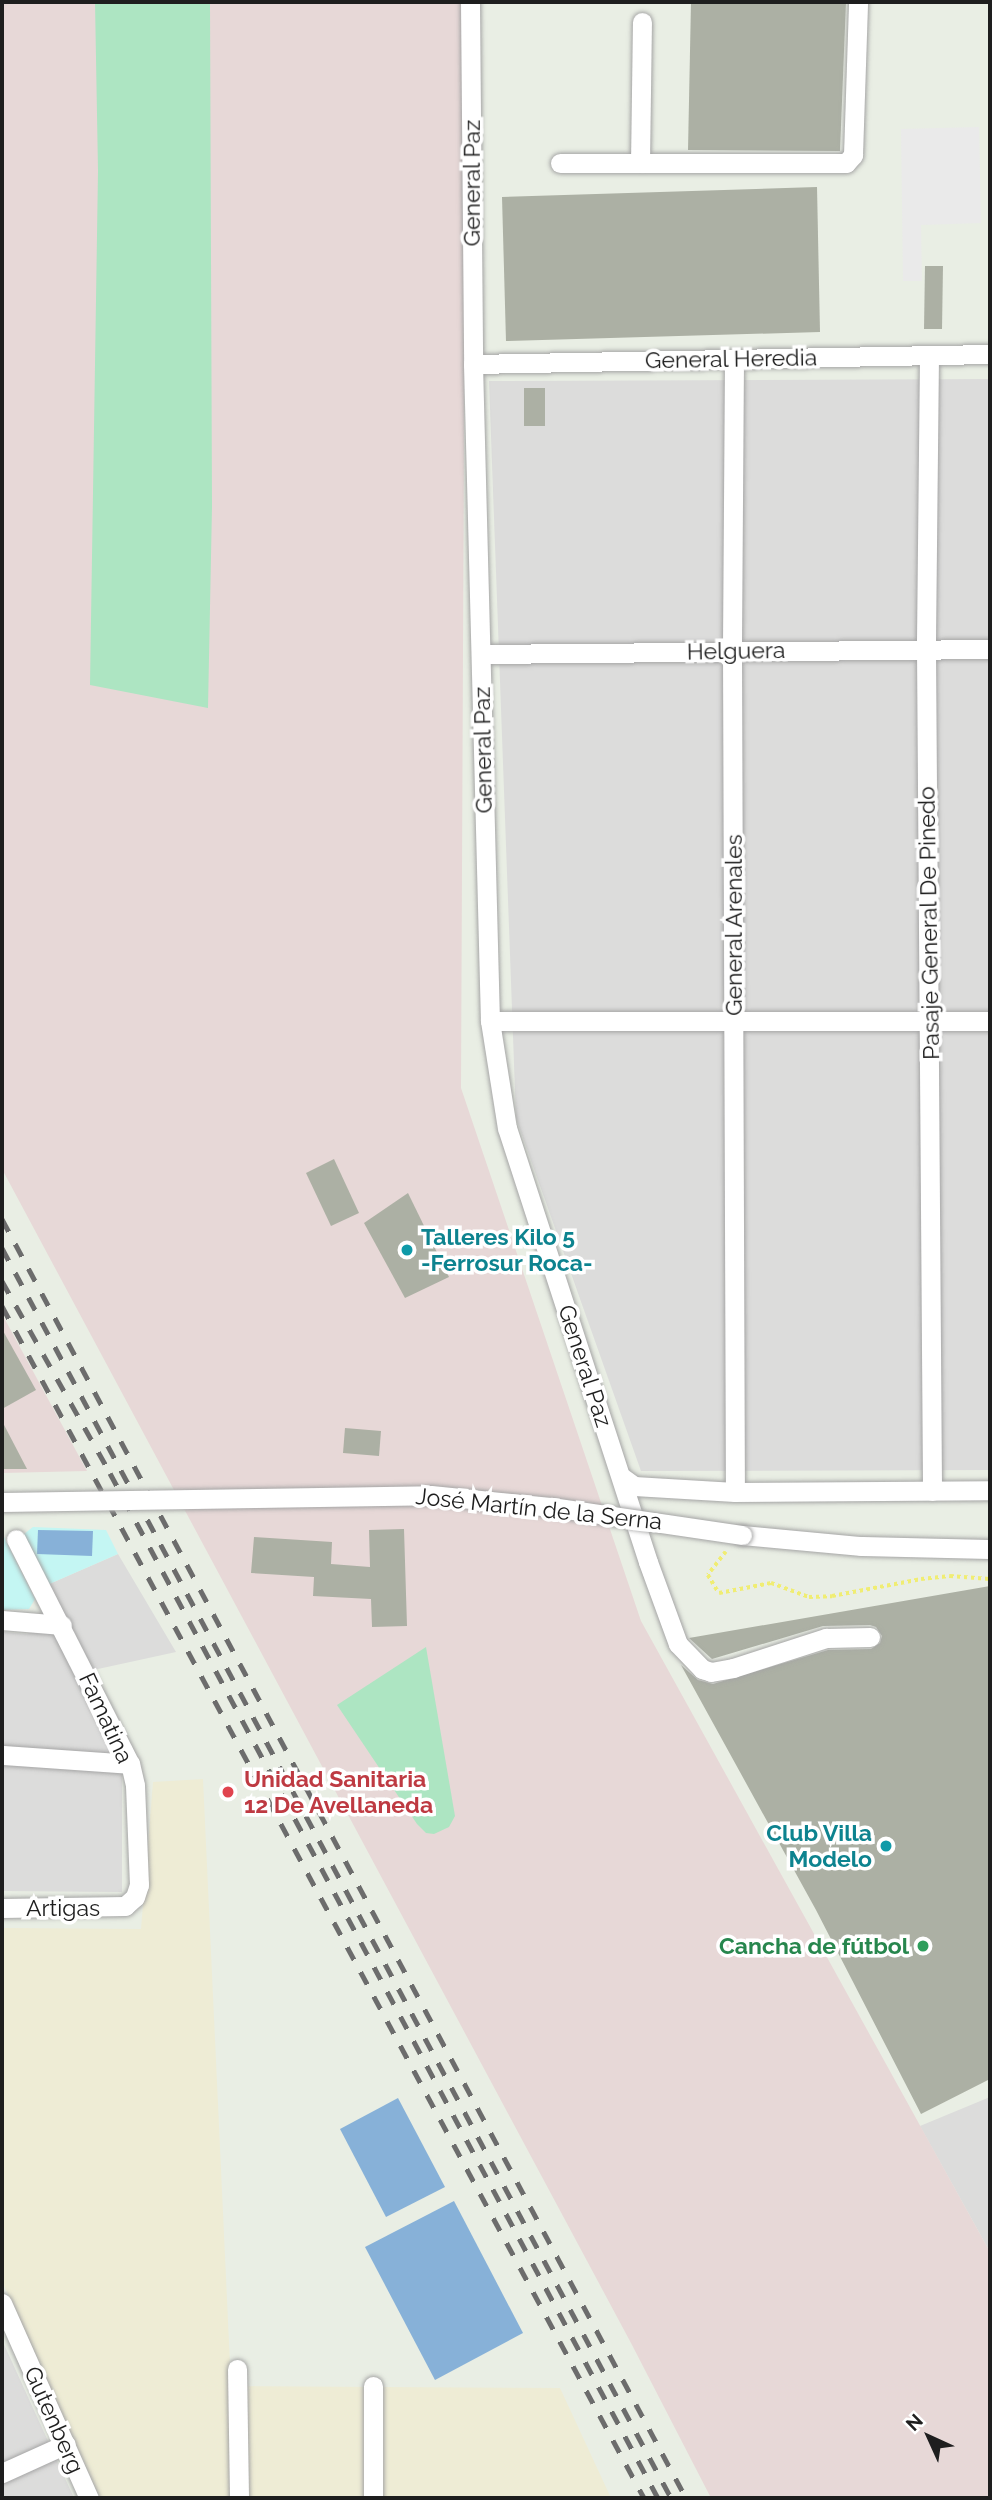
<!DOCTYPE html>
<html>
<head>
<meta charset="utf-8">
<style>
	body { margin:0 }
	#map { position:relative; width:992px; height:2500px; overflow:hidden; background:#e9eee4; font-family:Raleway,sans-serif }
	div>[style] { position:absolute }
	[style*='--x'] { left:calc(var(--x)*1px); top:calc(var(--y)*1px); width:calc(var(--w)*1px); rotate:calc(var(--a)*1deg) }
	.residential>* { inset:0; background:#dcdcdb }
	.commercial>* { inset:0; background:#eeecd5 }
	.industrial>* { inset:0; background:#e7d8d7 }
	.grass>* { inset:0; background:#ade5c2 }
	.park>* { inset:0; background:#c4f6f3 }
	.pitch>* { inset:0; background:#87b1d8 }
	.parking>* { inset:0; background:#eaeaea }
	.building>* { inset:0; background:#acb0a4 }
	.path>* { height:3.5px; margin-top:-1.75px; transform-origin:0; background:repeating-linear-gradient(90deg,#f0ed73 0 3.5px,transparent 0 7px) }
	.roads { filter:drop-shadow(0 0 2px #a5a5a5) drop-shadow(0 0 2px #a5a5a5) }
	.minor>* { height:19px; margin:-9.5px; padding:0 9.5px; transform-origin:9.5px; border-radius:9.5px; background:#fff }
	.rail>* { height:5px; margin-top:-2.5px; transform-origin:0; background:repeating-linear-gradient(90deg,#6c6c6c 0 14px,transparent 0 28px) }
	.bridges { filter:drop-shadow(0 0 2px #a5a5a5) drop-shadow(0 0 2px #a5a5a5) }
	.minor-bridge>* { height:19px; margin:-9.5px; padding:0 9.5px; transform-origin:9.5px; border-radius:9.5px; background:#fff }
	.dots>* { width:19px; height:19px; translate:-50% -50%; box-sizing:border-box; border:4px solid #fff; border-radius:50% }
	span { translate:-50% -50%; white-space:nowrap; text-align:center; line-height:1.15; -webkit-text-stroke:7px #fff; paint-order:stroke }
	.street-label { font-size:23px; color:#1e1e1e }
	.culture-label { font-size:23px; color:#0d838f; font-weight:700 }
	.left { translate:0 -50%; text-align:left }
	.right { translate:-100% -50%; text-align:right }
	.health-label { font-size:23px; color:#be3a42; font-weight:700 }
	.leisure-label { font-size:23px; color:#27864d; font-weight:700 }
	.frame { position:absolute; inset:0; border:4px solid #1e1e1e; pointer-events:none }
	.north { position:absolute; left:894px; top:2402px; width:70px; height:70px; -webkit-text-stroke:5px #fff; paint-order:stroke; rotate:315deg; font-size:19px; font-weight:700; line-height:28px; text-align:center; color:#1e1e1e }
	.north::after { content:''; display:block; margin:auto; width:24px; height:32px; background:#1e1e1e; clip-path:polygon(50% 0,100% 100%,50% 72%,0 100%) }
</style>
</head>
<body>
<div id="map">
	<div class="residential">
		<div style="clip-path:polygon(990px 379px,990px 1470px,641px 1471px,516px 1118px,489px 381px)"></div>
		<div style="clip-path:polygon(118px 1554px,176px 1652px,75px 1674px,122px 1771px,122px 1892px,2px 1891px,2px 1632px,27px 1634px,62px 1617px,47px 1585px)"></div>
		<div style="clip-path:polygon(990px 2097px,990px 2252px,920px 2126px)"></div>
		<div style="clip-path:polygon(2px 2340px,74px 2498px,2px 2498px)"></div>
	</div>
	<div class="commercial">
		<div style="clip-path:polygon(203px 1779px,231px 2386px,560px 2388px,611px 2498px,100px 2498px,2px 2281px,2px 1928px,141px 1929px,153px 1782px)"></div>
	</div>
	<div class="industrial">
		<div style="clip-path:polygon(2px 2px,466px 2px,461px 1088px,641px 1621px,990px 2252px,990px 2498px,711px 2498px,631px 2343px,2px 1169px)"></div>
		<div style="clip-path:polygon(2px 1314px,87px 1471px,2px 1473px)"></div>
	</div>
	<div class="grass">
		<div style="clip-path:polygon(95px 2px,210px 2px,212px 507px,208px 708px,90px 685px,98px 171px)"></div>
		<div style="clip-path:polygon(426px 1647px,455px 1816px,449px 1827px,434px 1834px,426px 1833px,417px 1824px,337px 1705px)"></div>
	</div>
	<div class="park">
		<div style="clip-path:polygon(33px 1527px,106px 1530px,118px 1554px,47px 1585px,24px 1534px)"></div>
		<div style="clip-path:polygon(2px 1533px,35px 1599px,29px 1609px,2px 1610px)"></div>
	</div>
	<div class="pitch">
		<div style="clip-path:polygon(38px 1530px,93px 1531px,92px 1556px,37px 1554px)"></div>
		<div style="clip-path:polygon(398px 2098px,445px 2187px,386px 2217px,340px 2129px)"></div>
		<div style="clip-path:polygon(454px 2201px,523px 2333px,435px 2380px,365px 2247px)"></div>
	</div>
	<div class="parking">
		<div style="clip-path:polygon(979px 127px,981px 223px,921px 225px,922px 281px,903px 281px,901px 129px)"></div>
	</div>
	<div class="building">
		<div style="clip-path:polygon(691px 2px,846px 2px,840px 151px,688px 150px)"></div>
		<div style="clip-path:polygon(817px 187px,820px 332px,506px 341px,502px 197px)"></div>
		<div style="clip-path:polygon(925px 266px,943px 266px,942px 329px,924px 329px)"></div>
		<div style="clip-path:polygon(524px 388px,545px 388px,545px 426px,524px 426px)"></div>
		<div style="clip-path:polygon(334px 1159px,359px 1213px,331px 1226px,306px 1173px)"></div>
		<div style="clip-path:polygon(408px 1193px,449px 1277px,405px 1298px,364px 1223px)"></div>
		<div style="clip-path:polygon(2px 1329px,36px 1390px,2px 1409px)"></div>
		<div style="clip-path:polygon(2px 1421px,27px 1469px,2px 1469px)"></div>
		<div style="clip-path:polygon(345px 1428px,381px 1431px,379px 1456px,343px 1453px)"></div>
		<div style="clip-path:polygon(404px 1529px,407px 1626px,372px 1627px,371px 1599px,313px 1596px,314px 1577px,251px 1573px,254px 1537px,332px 1542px,331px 1564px,370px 1567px,369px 1530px)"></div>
		<div style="clip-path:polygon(990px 1586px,990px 2079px,921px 2114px,816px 1910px,681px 1665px,698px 1680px,713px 1684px,828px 1650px,871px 1649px,880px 1643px,882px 1636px,876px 1627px,870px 1625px,823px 1626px,712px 1659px,689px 1638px)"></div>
	</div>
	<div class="path">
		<div style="--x:726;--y:1552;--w:29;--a:128"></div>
		<div style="--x:708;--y:1575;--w:21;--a:59"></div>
		<div style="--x:719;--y:1593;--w:53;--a:-10.9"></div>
		<div style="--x:771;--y:1583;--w:40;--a:20.2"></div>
		<div style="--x:809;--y:1597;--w:23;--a:-2"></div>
		<div style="--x:832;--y:1596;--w:91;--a:-10.8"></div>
		<div style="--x:921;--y:1579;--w:29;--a:-6"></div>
		<div style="--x:950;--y:1576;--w:40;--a:4.3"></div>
	</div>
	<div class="roads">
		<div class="minor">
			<div style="--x:470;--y:2;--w:362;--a:89.5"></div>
			<div style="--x:473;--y:364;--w:657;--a:88.52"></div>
			<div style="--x:490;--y:1021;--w:108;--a:81"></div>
			<div style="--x:507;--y:1128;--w:456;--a:72"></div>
			<div style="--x:648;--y:1562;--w:87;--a:69.9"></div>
			<div style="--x:678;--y:1644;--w:35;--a:46"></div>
			<div style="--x:702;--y:1669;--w:9;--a:18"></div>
			<div style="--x:711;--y:1672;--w:22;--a:-10"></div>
			<div style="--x:733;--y:1668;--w:98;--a:-17.9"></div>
			<div style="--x:826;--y:1638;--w:44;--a:-1.3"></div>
			<div style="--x:560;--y:163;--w:286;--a:0"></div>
			<div style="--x:846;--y:163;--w:11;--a:-49"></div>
			<div style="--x:853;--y:155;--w:153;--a:-88.1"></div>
			<div style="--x:640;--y:163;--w:141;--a:-89.2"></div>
			<div style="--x:929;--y:355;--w:294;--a:90.6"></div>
			<div style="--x:926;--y:649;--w:842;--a:89.59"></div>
			<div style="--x:734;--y:359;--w:292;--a:90.4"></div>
			<div style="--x:732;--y:651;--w:841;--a:89.8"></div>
			<div style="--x:473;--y:364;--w:517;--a:-1.11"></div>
			<div style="--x:481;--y:654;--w:509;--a:-0.56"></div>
			<div style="--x:490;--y:1021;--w:500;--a:0"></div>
			<div style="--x:623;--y:1478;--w:14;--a:36"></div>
			<div style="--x:634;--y:1486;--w:101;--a:3.4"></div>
			<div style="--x:735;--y:1492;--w:255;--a:-0.4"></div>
			<div style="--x:742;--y:1535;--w:120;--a:5.3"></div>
			<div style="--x:861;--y:1546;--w:129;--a:1.3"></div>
			<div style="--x:2;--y:1620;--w:60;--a:4.8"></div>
			<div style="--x:2;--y:1755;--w:128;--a:4"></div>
			<div style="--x:2;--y:1908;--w:123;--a:-0.9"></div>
			<div style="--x:125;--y:1906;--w:13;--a:-42"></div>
			<div style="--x:135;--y:1897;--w:13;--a:-72"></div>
			<div style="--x:139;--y:1885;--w:100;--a:-92.3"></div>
			<div style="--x:135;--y:1785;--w:22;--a:-103"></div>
			<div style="--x:130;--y:1764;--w:252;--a:-116.9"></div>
			<div style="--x:2;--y:2303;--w:214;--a:66"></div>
			<div style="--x:237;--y:2369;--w:129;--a:89.1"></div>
			<div style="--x:2;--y:2473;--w:70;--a:-24.4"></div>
			<div style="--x:373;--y:2498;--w:112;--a:-90"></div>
		</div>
	</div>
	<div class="rail">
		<div style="--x:2;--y:1219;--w:1450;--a:61.86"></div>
		<div style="--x:2;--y:1248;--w:1418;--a:61.84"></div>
		<div style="--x:2;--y:1281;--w:220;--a:60.6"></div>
		<div style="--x:110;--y:1473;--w:1162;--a:61.87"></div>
		<div style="--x:2;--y:1306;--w:1354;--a:61.69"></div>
	</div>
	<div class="bridges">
		<div class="minor-bridge">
			<div style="--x:2;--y:1502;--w:429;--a:-0.9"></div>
			<div style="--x:431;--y:1495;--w:122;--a:5.7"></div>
			<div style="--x:552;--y:1507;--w:192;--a:8.4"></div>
		</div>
	</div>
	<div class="dots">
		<div style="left:407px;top:1250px;background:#0f9aa8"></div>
		<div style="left:228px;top:1792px;background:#e0444e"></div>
		<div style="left:886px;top:1846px;background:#0f9aa8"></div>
		<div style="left:923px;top:1946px;background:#2e9e5b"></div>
	</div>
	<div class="street-label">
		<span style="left:472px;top:183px;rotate:-90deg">General Paz</span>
		<span style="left:731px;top:359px;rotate:-1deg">General Heredia</span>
		<span style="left:736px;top:651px;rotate:-1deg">Helguera</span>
		<span style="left:483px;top:750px;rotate:-91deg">General Paz</span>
		<span style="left:929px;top:923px;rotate:-91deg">Pasaje General De Pinedo</span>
		<span style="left:734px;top:925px;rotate:-90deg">General Arenales</span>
		<span style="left:585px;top:1366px;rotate:72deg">General Paz</span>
		<span style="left:539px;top:1509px;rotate:6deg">José Martín de la Serna</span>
		<span style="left:106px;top:1718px;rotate:65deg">Famatina</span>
		<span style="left:63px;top:1908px">Artigas</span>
		<span style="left:54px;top:2420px;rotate:66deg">Gutenberg</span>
	</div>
	<div class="culture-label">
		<span class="left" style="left:421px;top:1250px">Talleres Kilo 5<br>-Ferrosur Roca-</span>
		<span class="right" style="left:872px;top:1846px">Club Villa<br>Modelo</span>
	</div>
	<div class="health-label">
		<span class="left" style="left:244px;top:1792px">Unidad Sanitaria<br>12 De Avellaneda</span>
	</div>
	<div class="leisure-label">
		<span class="right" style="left:909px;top:1946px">Cancha de fútbol</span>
	</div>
	<div class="frame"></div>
	<div class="north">N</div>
</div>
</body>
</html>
